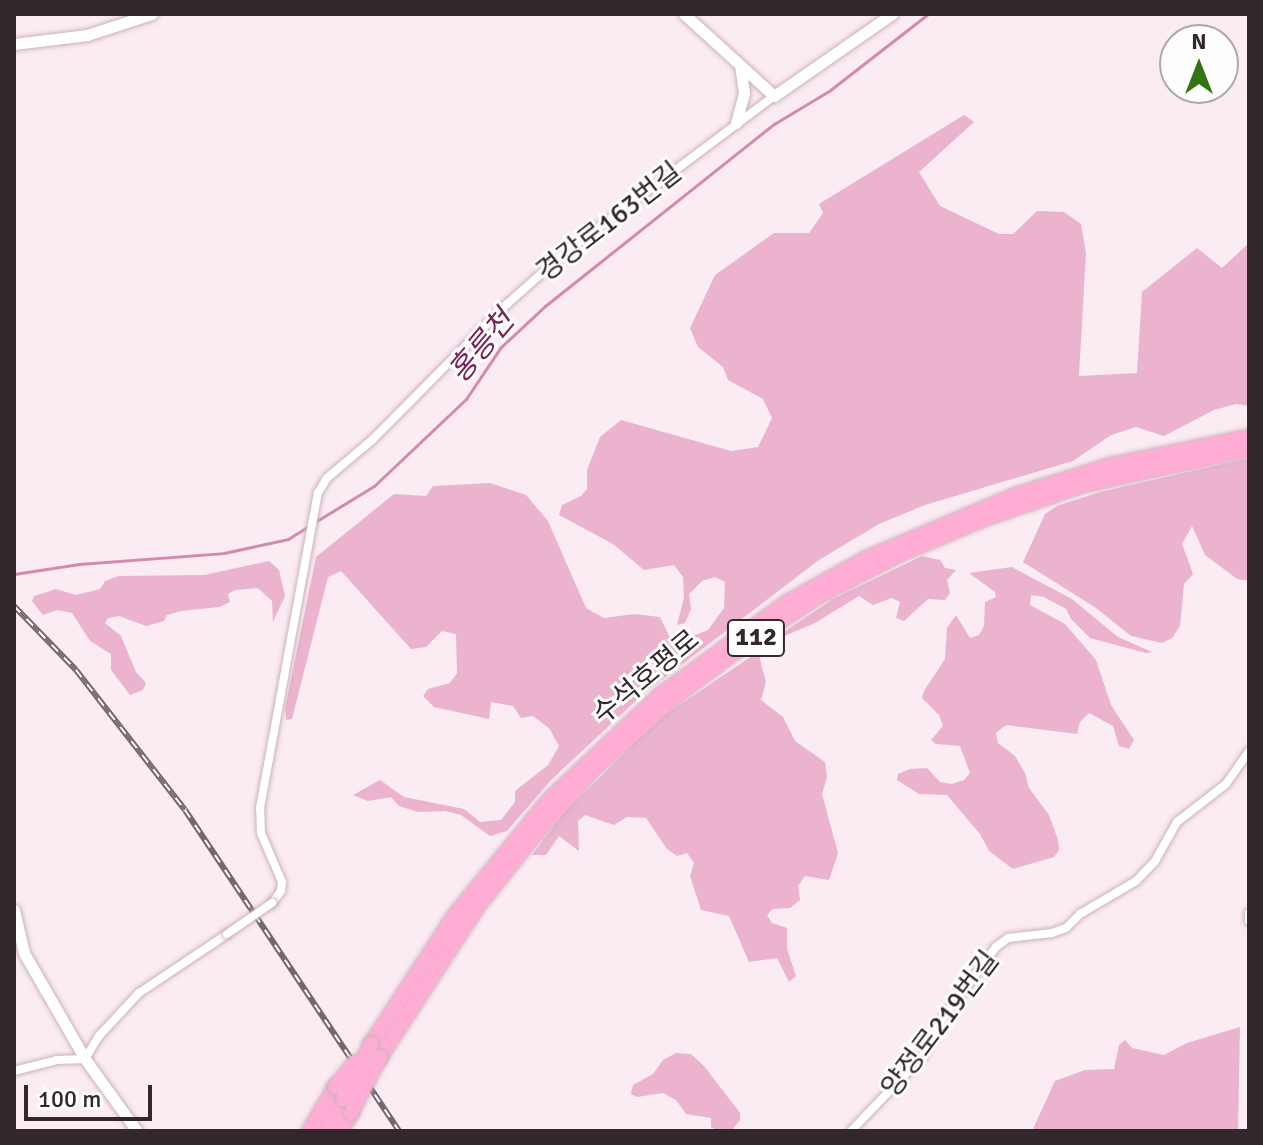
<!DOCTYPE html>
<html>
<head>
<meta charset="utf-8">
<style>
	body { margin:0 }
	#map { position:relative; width:1263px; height:1145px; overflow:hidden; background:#fbebf2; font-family:Signika,"Noto Sans KR",sans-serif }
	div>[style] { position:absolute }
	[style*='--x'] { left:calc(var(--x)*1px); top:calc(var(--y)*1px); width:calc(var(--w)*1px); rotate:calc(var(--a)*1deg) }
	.green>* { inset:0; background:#ebb3ce }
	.stream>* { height:3px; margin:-1.5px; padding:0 1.5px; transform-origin:1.5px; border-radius:1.5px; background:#d48aaf }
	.roads { filter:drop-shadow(0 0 2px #ccb1be) drop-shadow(0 0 2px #ccb1be) }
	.street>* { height:8px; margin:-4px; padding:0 4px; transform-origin:4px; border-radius:4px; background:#fff }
	.secondary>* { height:11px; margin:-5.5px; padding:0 5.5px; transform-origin:5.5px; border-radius:5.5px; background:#fff }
	.highway>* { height:14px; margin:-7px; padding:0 7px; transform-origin:7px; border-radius:7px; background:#ffadd5 }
	.rail>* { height:6px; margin-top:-3px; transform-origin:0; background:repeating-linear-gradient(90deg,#fdfdfd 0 9px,#74686d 0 18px); box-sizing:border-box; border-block:2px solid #74686d }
	.bridges { filter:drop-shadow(0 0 2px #ccb1be) drop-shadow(0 0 2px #ccb1be) }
	.street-bridge>* { height:8px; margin:-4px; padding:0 4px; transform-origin:4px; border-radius:4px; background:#fff }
	.highway-bridge>* { height:14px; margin:-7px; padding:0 7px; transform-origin:7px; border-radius:7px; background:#ffadd5 }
	span { translate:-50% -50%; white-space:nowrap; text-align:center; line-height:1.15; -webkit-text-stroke:6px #fdfdfd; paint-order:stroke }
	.shield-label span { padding:2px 6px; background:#fdfdfd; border:2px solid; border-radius:6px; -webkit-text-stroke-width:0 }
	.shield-label { font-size:26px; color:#32282c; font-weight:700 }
	.street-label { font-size:28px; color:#32282c }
	.water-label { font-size:30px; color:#7a2356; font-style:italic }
	.frame { position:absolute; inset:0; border:16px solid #32282c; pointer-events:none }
	.north { position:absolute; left:1159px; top:24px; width:80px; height:80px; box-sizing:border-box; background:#fdfdfd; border:2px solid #aca8a9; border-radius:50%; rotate:0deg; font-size:22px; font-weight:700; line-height:32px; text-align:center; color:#32282c }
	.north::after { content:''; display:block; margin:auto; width:28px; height:36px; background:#317413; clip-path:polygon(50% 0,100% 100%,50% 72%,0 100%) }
	.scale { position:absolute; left:24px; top:1085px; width:128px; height:36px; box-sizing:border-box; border:4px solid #32282c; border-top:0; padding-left:10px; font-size:24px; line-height:28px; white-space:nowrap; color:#32282c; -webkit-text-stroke:6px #fdfdfd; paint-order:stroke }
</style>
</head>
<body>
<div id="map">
	<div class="green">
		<div style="clip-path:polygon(964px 115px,974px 122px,919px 172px,940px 206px,999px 234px,1013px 234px,1037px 211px,1064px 212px,1081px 224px,1086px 253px,1079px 376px,1137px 373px,1142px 292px,1197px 248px,1222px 268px,1249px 243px,1249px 406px,1236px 404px,1214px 410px,1164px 436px,1136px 427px,1111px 435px,1073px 461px,925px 505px,879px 524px,819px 560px,643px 694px,551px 780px,507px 831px,490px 836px,461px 815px,445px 811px,418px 812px,399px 806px,391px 797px,368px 801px,353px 795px,380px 780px,404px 797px,464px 809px,480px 822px,501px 820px,515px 802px,515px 791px,548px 765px,559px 746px,549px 728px,533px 716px,521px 718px,513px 706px,491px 702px,489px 719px,434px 707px,423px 696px,428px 689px,450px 683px,457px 673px,456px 634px,442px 631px,426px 647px,411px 649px,341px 571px,328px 577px,292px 719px,286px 720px,285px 708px,316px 557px,394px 494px,426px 496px,433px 486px,490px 483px,526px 495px,548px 521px,586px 608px,604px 618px,635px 614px,660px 617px,673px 644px,708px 630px,724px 608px,725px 582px,715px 577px,702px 581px,689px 594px,691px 609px,685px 623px,677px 625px,684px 598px,683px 577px,674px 565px,644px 570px,613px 544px,559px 515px,562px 505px,581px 496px,587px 489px,587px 470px,600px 437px,621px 420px,731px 451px,758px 447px,772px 418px,763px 399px,728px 380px,723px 367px,698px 347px,690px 328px,715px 275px,774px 233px,809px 233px,823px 213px,819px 204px)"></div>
		<div style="clip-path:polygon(1249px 458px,1249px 581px,1237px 579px,1205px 555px,1192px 526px,1182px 544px,1193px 574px,1184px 584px,1180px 626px,1172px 638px,1162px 643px,1131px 636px,1096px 608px,1023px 562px,1045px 514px,1057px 506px,1100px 492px)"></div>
		<div style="clip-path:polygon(922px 556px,940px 560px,945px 568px,956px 570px,947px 580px,950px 593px,945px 600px,928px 599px,904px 621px,896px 618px,900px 602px,892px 598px,873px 605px,859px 596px,815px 623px,766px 644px,833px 599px)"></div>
		<div style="clip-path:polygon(269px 561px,279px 570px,285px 596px,273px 622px,272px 601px,258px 588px,235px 590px,228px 594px,230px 602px,219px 607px,181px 611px,167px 615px,164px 621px,146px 626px,119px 616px,108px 618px,105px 623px,121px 636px,136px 672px,146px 683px,143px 690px,130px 695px,111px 670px,111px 654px,90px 641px,72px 613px,57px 610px,43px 615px,32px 601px,34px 596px,56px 589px,76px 595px,100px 589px,105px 581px,118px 576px,204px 575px)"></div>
		<div style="clip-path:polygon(1012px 567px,1072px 599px,1118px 637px,1152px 652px,1146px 653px,1090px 638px,1071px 619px,1066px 609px,1044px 597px,1031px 595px,1030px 605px,1065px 624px,1096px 660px,1111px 705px,1134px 740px,1129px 749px,1119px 746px,1113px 726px,1089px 713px,1080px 722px,1077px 734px,1006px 725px,996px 733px,998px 743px,1015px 756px,1025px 773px,1029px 788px,1049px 815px,1058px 840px,1059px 850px,1054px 857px,1013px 869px,989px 851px,980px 834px,947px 795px,919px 794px,897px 780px,898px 774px,910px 769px,927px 768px,940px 782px,952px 784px,964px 780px,970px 773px,960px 746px,936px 744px,931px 740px,943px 726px,939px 715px,922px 698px,924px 691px,945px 659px,947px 628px,956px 615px,970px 638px,979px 635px,984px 626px,985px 602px,996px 597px,995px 592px,969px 573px)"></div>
		<div style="clip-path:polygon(758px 652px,766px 682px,761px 700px,783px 717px,795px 741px,825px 762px,827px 777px,822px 794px,838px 853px,829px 880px,805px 876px,798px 886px,800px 900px,790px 908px,773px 909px,767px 915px,772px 923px,787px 928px,787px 949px,796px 976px,789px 982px,777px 958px,749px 962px,729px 916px,701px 910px,690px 876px,694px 863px,687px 853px,677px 856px,667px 849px,646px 818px,627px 817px,614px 825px,585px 815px,578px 821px,579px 851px,559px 836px,546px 855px,532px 855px,563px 814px,660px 718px)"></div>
		<div style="clip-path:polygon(1240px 1027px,1238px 1131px,1032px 1131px,1055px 1081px,1085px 1070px,1114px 1069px,1119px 1045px,1125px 1040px,1132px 1048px,1164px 1055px,1187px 1043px)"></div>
		<div style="clip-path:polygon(676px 1053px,691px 1054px,704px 1066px,740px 1113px,740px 1120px,731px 1131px,717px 1131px,711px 1127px,711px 1118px,686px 1114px,676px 1100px,663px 1093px,637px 1097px,631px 1094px,633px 1085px,653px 1074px,663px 1060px)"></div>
	</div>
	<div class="stream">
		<div style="--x:315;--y:522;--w:69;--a:-31.4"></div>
		<div style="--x:374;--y:486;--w:127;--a:-43.4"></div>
		<div style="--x:466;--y:399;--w:63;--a:-56.1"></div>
		<div style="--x:501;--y:347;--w:60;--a:-43"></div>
		<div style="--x:545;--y:306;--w:293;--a:-38.5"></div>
		<div style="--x:774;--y:124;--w:64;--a:-31"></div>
		<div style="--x:829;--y:91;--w:125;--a:-37.9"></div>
		<div style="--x:14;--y:574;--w:66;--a:-8.7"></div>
		<div style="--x:79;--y:564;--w:145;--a:-4.3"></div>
		<div style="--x:224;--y:553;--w:66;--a:-12.3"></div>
		<div style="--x:288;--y:539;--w:25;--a:-32"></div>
	</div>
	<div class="roads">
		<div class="street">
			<div style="--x:272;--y:903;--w:15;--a:-53"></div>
			<div style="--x:281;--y:891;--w:9;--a:-84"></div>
			<div style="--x:282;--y:882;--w:53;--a:-113.2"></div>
			<div style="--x:261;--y:833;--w:25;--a:-92"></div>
			<div style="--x:260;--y:808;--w:320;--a:-79.6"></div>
			<div style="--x:318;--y:493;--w:17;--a:-59"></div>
			<div style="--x:327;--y:478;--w:59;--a:-40.2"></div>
			<div style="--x:372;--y:440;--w:192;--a:-45.2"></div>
			<div style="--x:507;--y:304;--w:72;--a:-41.6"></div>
			<div style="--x:561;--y:256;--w:266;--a:-36.9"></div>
			<div style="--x:1249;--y:913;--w:8;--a:90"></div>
			<div style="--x:14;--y:1071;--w:44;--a:-14.3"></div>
			<div style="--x:57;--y:1060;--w:28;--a:-2"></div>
			<div style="--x:85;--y:1059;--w:27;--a:-59"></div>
			<div style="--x:99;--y:1036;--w:59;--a:-47.1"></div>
			<div style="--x:139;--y:993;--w:106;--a:-33.8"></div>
			<div style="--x:851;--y:1131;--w:104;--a:-46.2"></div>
			<div style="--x:923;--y:1056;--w:38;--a:-63"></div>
			<div style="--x:940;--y:1022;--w:94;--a:-53.3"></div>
			<div style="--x:996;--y:947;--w:15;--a:-37"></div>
			<div style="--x:1008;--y:938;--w:44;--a:-6.5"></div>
			<div style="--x:1052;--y:933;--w:15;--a:-20"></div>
			<div style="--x:1066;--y:928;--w:20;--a:-45"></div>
			<div style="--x:1080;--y:914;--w:65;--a:-30.5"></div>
			<div style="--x:1136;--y:881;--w:28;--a:-46"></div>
			<div style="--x:1155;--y:861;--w:45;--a:-60.6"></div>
			<div style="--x:1177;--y:822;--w:62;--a:-37.8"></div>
			<div style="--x:1226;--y:784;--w:40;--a:-55.1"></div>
		</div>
		<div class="secondary">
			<div style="--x:684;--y:14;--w:122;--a:42.3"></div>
			<div style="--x:774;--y:96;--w:144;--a:-34.8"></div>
			<div style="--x:14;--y:44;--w:74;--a:-7"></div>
			<div style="--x:87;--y:35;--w:68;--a:-17.9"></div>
			<div style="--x:736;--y:123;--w:31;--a:-75"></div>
			<div style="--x:744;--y:93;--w:28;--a:-98"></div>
			<div style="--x:14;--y:910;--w:44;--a:76.9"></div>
			<div style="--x:24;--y:953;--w:122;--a:60.1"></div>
			<div style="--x:85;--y:1059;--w:89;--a:54.2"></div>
		</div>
		<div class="highway">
			<div style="--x:371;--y:1044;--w:153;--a:-57"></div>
			<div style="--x:454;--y:916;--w:150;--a:-50.7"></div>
			<div style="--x:549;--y:800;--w:153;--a:-43.4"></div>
			<div style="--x:660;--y:695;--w:158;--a:-36"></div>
			<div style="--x:788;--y:602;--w:90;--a:-29.1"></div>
			<div style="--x:867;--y:558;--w:162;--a:-22.9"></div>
			<div style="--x:1016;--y:495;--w:100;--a:-17.5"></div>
			<div style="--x:1111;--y:465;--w:141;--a:-11.5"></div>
			<div style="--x:380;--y:1057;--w:179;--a:-57.1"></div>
			<div style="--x:477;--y:907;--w:82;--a:-51.4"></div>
			<div style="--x:528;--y:843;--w:99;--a:-48.3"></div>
			<div style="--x:594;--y:769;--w:107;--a:-41.6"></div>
			<div style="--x:674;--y:698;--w:88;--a:-37.1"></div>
			<div style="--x:744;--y:645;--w:90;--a:-33.2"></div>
			<div style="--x:819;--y:596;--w:89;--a:-27.4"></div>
			<div style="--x:898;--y:555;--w:98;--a:-22.9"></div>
			<div style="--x:988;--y:517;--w:100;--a:-18.6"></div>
			<div style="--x:1083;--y:485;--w:170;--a:-12.2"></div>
			<div style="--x:309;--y:1131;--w:51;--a:-59.4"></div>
			<div style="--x:326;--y:1131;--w:36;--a:-62"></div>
			<div style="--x:341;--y:1131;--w:21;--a:-61"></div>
		</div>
	</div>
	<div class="rail">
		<div style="--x:14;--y:606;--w:89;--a:45.9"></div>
		<div style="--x:76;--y:670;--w:177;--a:52.1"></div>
		<div style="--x:185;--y:810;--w:386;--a:56.3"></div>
	</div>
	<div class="bridges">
		<div class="street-bridge">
			<div style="--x:227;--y:934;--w:55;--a:-34.6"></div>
		</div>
		<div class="highway-bridge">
			<div style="--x:335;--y:1087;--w:32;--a:-51"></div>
			<div style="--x:343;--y:1099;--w:62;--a:-63"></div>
			<div style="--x:351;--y:1113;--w:63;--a:-62.6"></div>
		</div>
	</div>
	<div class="shield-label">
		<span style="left:756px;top:638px">112</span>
	</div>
	<div class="street-label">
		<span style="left:609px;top:222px;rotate:-38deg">경강로163번길</span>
		<span style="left:646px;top:677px;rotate:-40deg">수석호평로</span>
		<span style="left:940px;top:1024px;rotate:-53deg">양정로219번길</span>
	</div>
	<div class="water-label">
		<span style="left:482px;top:347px;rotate:-50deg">홍릉천</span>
	</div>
	<div class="frame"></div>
	<div class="north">N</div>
	<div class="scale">100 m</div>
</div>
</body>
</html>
